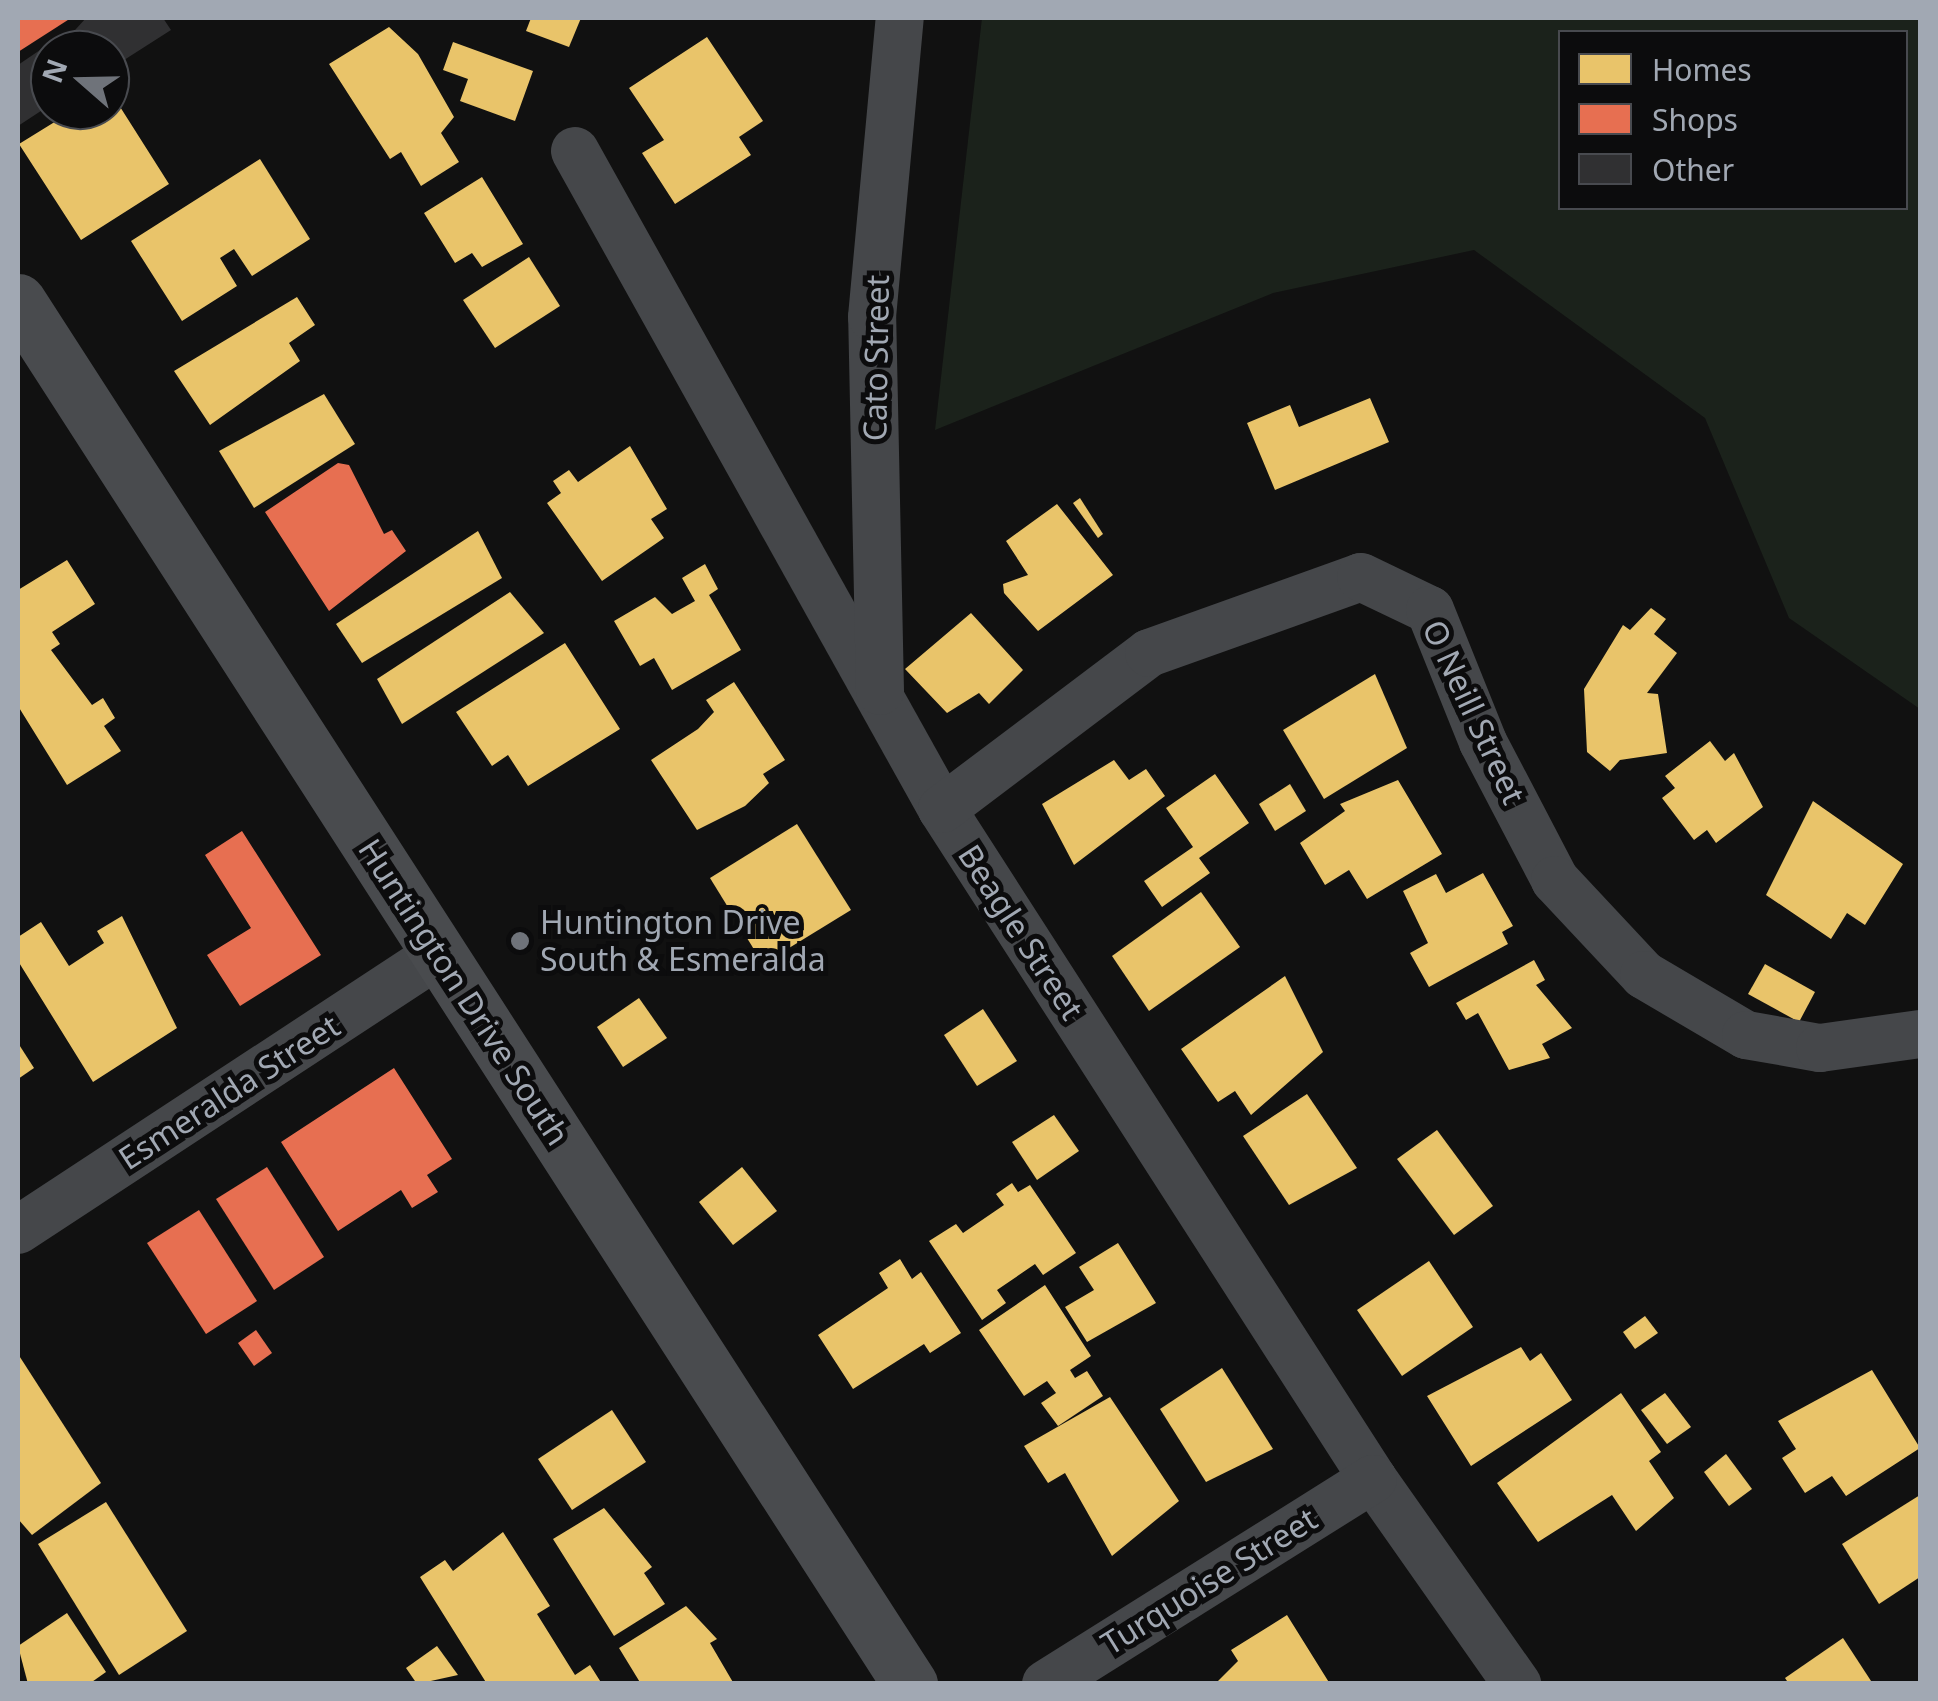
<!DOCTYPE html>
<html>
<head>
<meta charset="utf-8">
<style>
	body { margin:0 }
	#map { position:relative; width:1938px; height:1701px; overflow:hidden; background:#111; font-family:"Noto Sans",sans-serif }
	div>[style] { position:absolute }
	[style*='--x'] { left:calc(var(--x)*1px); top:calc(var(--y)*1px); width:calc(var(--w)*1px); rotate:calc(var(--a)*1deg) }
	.green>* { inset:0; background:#1b221b }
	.homes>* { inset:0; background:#e9c46a }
	.shops>* { inset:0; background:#e76f51 }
	.building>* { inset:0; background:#303032 }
	.street>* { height:48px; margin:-24px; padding:0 24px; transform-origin:24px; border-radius:24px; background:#45474a }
	.secondary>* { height:55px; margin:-27.5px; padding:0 27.5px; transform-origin:27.5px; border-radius:27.5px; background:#494b4e }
	.dots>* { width:28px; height:28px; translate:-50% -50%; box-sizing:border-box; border:5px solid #0c0c0d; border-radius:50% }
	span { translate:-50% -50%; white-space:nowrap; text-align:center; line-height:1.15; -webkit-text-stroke:10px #0c0c0d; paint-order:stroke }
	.street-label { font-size:32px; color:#a1a8b3 }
	.poi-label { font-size:32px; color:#a1a8b3 }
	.left { translate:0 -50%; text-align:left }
	.frame { position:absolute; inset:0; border:20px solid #a1a8b3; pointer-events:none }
	.legend { position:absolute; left:1558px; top:30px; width:350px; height:180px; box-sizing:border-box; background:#0c0c0d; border:2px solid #484a4f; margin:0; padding:12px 18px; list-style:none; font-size:30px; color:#a1a8b3 }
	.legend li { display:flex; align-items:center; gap:20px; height:50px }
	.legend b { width:50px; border:2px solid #484a4f }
	.north { position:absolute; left:30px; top:30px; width:100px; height:100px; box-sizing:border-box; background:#0c0c0d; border:2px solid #484a4f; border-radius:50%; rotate:290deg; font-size:28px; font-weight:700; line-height:40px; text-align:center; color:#a1a8b3 }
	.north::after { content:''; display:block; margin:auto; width:35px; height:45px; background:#6f737a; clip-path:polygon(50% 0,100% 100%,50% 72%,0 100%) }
</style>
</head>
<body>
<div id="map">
	<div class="green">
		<div style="clip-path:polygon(evenodd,982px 18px,1920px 18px,1920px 709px,1789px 618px,1705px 418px,1474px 250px,1273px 293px,935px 430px,982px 18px,1560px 32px,1906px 32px,1906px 208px,1560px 208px,1560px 32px)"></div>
	</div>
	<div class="homes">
		<div style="clip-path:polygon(531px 18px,581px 18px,569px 47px,526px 31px)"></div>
		<div style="clip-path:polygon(389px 27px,418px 54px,454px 117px,441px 133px,459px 162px,421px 186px,401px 152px,390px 159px,329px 64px)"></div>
		<div style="clip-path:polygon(707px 37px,763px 121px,739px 137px,751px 155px,675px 204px,642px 153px,664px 140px,629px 88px)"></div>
		<div style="clip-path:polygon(453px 42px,533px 71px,515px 121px,460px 101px,468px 79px,443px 70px)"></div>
		<div style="clip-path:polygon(110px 91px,169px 184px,81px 240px,19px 144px,74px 110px,110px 110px)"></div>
		<div style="clip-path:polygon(260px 159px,310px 239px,252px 276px,234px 249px,220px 258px,237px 286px,182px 321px,131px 241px)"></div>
		<div style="clip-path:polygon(482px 177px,523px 244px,482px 267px,472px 253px,455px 263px,424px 213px)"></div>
		<div style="clip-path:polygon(529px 257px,560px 306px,495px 348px,463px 300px)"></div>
		<div style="clip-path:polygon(297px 297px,315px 325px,289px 343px,300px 361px,210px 425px,174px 371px)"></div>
		<div style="clip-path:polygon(324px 394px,355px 444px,254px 508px,219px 451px)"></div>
		<div style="clip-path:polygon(1370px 398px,1389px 442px,1275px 490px,1247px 423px,1290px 405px,1299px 427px)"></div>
		<div style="clip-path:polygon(630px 446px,667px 509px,651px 519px,664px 538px,602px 581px,547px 503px,561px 493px,553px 481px,569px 470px,578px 482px)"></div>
		<div style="clip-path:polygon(1080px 498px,1103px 534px,1098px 538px,1073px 503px)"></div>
		<div style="clip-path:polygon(1057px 504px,1113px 575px,1038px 631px,1004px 593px,1003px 584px,1028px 575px,1006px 541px)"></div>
		<div style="clip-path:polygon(478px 531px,502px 578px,362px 663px,336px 624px)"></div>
		<div style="clip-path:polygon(67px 560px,95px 604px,52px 632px,60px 644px,51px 650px,92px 705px,103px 698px,115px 718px,104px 726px,121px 751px,67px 785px,18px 706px,18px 590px)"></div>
		<div style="clip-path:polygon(705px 564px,718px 589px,709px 595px,741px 650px,672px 690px,654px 658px,640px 666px,614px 621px,655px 597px,672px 614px,695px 601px,682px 578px)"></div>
		<div style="clip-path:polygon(510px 592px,544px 633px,402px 724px,377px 679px)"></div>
		<div style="clip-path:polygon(1651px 608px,1666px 619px,1654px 634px,1677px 653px,1647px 693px,1658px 694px,1667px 753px,1620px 760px,1610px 771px,1587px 752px,1584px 689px,1623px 625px,1630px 630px)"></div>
		<div style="clip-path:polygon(971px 613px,1023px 670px,989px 704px,979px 693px,947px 713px,905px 669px)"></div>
		<div style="clip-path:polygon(565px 643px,620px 729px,528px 786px,508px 755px,492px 766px,456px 712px)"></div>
		<div style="clip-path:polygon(1375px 674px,1407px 748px,1324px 799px,1283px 730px)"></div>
		<div style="clip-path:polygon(734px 682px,785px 760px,763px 774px,769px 783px,745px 806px,697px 830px,651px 760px,698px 729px,714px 712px,706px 700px)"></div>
		<div style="clip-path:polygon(1710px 741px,1725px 761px,1734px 753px,1763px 807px,1716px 843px,1707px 830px,1694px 840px,1662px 798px,1675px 788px,1665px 776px)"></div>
		<div style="clip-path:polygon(1114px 760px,1129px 780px,1146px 769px,1165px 796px,1074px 865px,1042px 804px)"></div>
		<div style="clip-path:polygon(1215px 774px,1249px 823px,1199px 858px,1210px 873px,1162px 907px,1144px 881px,1193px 847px,1166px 808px)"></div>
		<div style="clip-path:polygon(1398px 780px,1442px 854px,1367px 899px,1349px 870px,1325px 885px,1300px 843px,1345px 811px,1340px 804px)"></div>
		<div style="clip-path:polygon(1290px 784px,1306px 811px,1275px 831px,1259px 804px)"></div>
		<div style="clip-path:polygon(1813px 801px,1903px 864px,1865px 925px,1847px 913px,1831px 939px,1766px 895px)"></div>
		<div style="clip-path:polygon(797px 824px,851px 910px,763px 964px,710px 878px)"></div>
		<div style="clip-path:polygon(1483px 873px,1513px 926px,1502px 932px,1508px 944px,1429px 987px,1410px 953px,1428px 943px,1403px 891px,1436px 874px,1446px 893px)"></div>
		<div style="clip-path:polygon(1201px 892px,1240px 947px,1149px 1011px,1112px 956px)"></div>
		<div style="clip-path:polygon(122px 916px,177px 1028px,93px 1082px,18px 961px,18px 937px,41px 922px,69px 966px,104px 943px,97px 931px)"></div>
		<div style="clip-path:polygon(1534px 960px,1545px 980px,1536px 985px,1572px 1028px,1542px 1044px,1550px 1058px,1509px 1070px,1478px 1013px,1466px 1020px,1456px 1003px)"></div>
		<div style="clip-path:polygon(1765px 964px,1815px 992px,1799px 1022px,1748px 994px)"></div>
		<div style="clip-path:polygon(1285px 976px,1323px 1052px,1251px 1115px,1235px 1091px,1218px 1102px,1181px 1049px)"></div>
		<div style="clip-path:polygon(639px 998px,667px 1038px,623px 1067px,597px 1027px)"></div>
		<div style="clip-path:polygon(983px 1009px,1017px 1061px,977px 1086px,944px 1035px)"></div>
		<div style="clip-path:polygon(18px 1043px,34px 1068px,18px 1079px)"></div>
		<div style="clip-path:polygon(1307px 1094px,1357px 1168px,1289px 1205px,1243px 1136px)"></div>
		<div style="clip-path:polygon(1054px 1115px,1079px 1151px,1037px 1180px,1012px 1142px)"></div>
		<div style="clip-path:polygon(1437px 1130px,1493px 1206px,1454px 1235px,1397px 1159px)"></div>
		<div style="clip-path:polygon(742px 1167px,777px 1211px,733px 1245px,699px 1202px)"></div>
		<div style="clip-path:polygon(1012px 1183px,1018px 1192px,1030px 1185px,1076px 1253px,1043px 1275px,1035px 1264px,997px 1290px,1006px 1303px,982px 1320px,929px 1241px,956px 1224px,963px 1233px,1004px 1205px,996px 1194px)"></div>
		<div style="clip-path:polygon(1118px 1243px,1156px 1303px,1087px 1342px,1065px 1307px,1094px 1290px,1079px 1267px)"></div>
		<div style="clip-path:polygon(900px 1259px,912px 1279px,921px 1272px,961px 1333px,930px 1353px,924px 1344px,853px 1389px,818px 1335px,888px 1288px,879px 1273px)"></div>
		<div style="clip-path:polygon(1429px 1261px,1473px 1327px,1402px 1376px,1357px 1310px)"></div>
		<div style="clip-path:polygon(1045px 1285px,1091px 1356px,1070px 1370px,1075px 1378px,1087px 1371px,1103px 1396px,1058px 1426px,1041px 1403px,1056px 1393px,1047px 1381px,1024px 1396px,979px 1330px)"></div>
		<div style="clip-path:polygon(1645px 1316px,1658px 1333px,1635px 1349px,1623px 1332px)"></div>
		<div style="clip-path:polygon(1521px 1347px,1530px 1361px,1541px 1353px,1572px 1400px,1471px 1466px,1427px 1396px)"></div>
		<div style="clip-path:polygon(18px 1354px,101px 1483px,32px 1535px,18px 1519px)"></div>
		<div style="clip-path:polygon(1222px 1368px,1273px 1449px,1206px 1482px,1160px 1409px)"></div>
		<div style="clip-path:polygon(1872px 1370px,1920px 1448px,1846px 1496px,1832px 1476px,1805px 1493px,1782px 1458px,1796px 1449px,1778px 1421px)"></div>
		<div style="clip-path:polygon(1621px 1393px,1661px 1452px,1649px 1461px,1674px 1498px,1636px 1531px,1612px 1495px,1538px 1542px,1497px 1483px)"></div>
		<div style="clip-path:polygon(1665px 1393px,1691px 1427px,1667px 1444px,1641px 1410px)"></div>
		<div style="clip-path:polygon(1110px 1397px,1179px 1501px,1112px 1556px,1065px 1473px,1048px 1483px,1024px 1446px)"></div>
		<div style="clip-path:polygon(612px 1410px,646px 1462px,572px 1510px,538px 1459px)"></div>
		<div style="clip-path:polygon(1726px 1454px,1752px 1489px,1729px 1506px,1704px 1472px)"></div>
		<div style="clip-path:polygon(1920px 1495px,1920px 1577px,1879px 1604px,1842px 1544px)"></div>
		<div style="clip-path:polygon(106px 1502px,187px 1631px,119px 1675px,38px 1544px)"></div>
		<div style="clip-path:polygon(604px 1508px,652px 1567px,644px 1573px,665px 1604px,614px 1636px,553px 1539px)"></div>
		<div style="clip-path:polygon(503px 1532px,550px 1606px,537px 1614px,575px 1675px,590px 1665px,602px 1684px,487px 1684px,420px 1577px,445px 1560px,453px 1571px)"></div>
		<div style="clip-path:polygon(686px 1606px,717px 1639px,710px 1643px,734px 1684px,641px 1684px,619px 1648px)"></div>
		<div style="clip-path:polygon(67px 1613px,106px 1672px,89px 1684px,28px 1684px,18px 1646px)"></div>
		<div style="clip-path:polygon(1287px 1615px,1330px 1684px,1215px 1684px,1238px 1661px,1231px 1650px)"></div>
		<div style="clip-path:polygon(1843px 1638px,1873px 1684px,1789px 1684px,1785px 1678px)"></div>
		<div style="clip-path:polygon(437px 1646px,458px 1675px,417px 1684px,406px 1668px)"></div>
	</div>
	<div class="shops">
		<div style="clip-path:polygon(18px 18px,71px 18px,18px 52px)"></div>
		<div style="clip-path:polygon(338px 463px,349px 465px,384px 534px,392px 530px,406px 551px,329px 611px,265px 512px)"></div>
		<div style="clip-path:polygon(242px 831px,321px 955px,240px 1006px,207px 955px,251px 928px,205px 855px)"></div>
		<div style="clip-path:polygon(394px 1068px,452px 1159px,427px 1175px,438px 1192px,412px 1208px,401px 1190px,338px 1231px,281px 1142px)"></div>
		<div style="clip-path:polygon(267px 1167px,324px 1257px,274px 1290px,216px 1199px)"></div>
		<div style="clip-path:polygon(199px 1210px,257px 1301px,206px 1334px,147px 1243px)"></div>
		<div style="clip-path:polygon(256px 1330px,272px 1353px,254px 1366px,238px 1343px)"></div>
	</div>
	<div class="building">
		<div style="clip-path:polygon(86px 18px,163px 18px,171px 30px,110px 69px,110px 50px,71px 50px,65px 41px)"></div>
		<div style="clip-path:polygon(40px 50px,50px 65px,50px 105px,18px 126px,18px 65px)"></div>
	</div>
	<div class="street">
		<div style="--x:575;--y:151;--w:753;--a:60.85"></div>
		<div style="--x:942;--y:809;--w:797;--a:57.25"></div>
		<div style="--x:1373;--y:1479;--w:251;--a:54.9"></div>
		<div style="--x:880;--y:691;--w:374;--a:-91.2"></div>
		<div style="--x:872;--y:317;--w:300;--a:-84.7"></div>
		<div style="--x:942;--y:809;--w:259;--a:-37"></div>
		<div style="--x:1149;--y:653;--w:225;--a:-19.7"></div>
		<div style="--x:1361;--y:577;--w:76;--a:25.6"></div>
		<div style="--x:1430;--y:610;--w:142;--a:68.1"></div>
		<div style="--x:1483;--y:742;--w:156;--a:62.4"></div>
		<div style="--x:1555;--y:880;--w:130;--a:46.9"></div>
		<div style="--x:1644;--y:975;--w:118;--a:30.5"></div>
		<div style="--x:1746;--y:1035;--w:75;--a:10"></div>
		<div style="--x:1820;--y:1048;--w:101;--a:-8"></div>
		<div style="--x:18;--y:1230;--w:505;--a:-33.28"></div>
		<div style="--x:1046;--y:1684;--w:386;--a:-32.1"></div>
	</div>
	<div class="secondary">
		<div style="--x:18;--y:301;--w:1646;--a:57.18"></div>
	</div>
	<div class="dots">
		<div style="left:520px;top:941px;background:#6f737a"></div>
	</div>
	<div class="street-label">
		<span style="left:876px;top:358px;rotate:-89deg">Cato Street</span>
		<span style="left:1474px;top:712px;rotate:65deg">O Neill Street</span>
		<span style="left:1021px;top:932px;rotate:57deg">Beagle Street</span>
		<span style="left:464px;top:992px;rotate:57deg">Huntington Drive South</span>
		<span style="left:229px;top:1092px;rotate:-33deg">Esmeralda Street</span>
		<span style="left:1209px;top:1581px;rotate:-32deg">Turquoise Street</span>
	</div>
	<div class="poi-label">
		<span class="left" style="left:540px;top:941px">Huntington Drive<br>South &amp; Esmeralda</span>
	</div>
	<div class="frame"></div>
	<ul class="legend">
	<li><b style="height:28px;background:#e9c46a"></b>Homes</li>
	<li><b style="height:28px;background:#e76f51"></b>Shops</li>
	<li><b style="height:28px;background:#303032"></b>Other</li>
	</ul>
	<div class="north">N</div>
</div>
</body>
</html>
